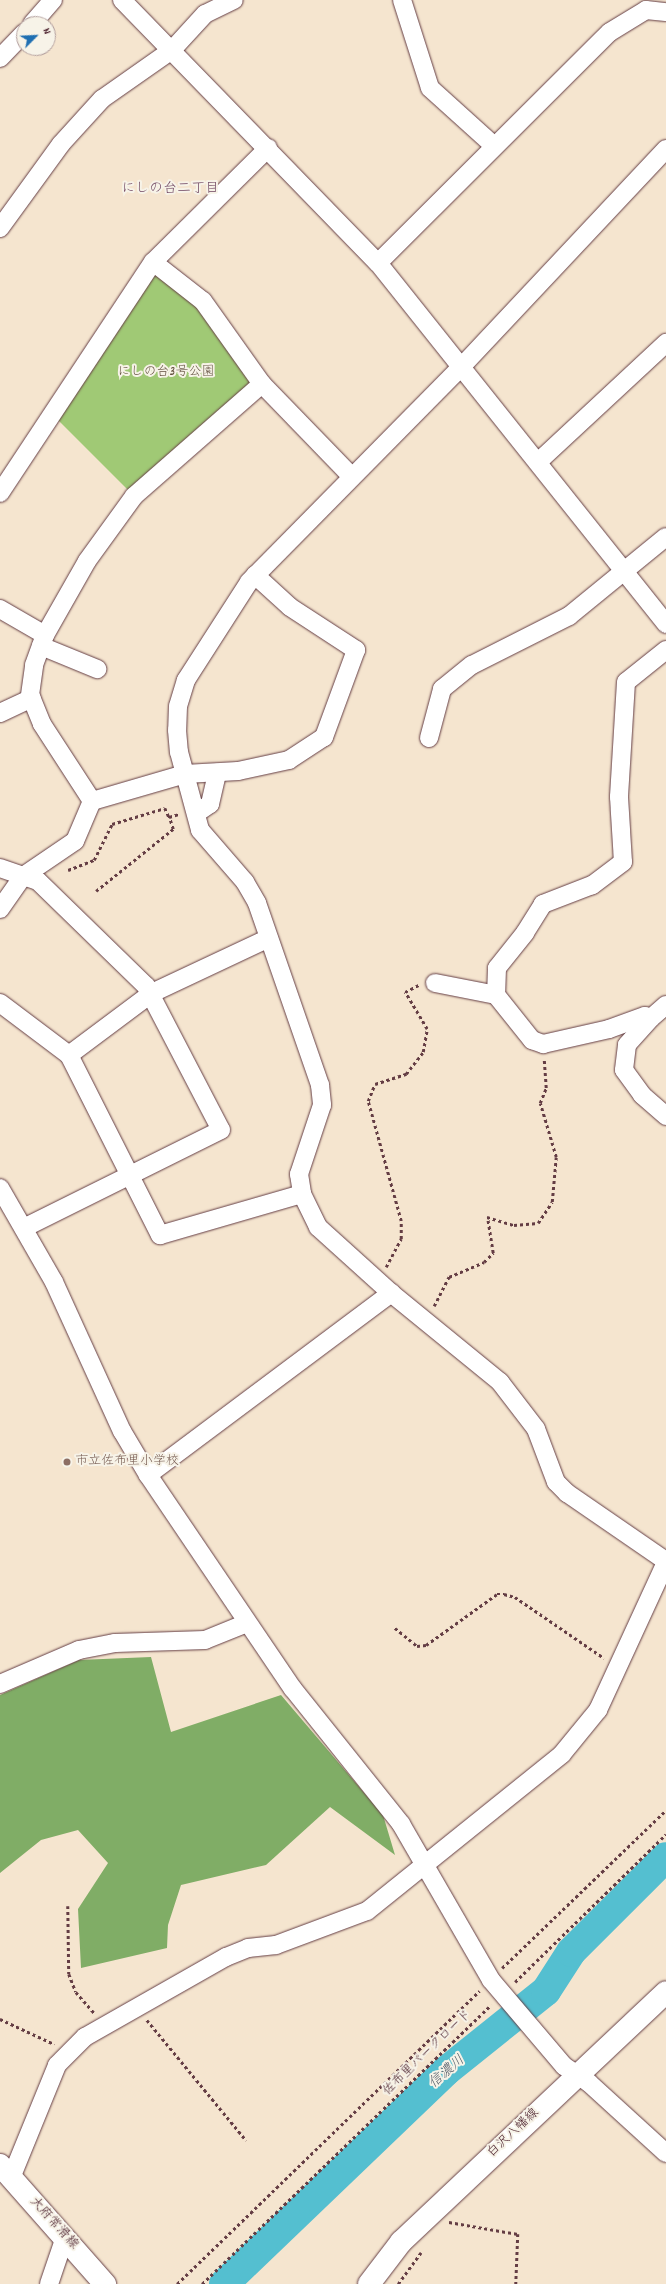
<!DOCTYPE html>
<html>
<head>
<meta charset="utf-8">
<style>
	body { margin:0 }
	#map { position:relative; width:666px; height:2284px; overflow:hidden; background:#f5e5cf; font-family:Dekko,"Klee One",sans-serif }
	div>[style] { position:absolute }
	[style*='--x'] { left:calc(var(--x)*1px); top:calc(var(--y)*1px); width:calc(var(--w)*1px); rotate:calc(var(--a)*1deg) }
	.green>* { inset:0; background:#a0c975 }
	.forest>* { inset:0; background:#80ad66 }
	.river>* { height:30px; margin:-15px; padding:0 15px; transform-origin:15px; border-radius:15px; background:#54bfd0 }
	.path>* { height:2.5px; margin-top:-1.25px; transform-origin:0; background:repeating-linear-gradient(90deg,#643d44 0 3px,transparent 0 6px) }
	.roads { filter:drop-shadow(0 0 1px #643d44) drop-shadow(0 0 1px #643d44) }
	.minor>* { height:18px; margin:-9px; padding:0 9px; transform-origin:9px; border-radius:9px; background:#fff }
	.major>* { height:22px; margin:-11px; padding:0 11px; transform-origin:11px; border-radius:11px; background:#fff }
	.dots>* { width:11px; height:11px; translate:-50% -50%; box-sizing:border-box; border:2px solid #f7f3e8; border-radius:50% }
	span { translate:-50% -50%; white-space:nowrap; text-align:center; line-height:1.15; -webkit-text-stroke:4px #f7f3e8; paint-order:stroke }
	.park-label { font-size:13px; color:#645241 }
	.education-label { font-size:13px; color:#785e54 }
	.left { translate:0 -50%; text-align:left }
	.street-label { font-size:13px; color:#4a1f2b }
	.neighbourhood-label { font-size:14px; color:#724964 }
	.water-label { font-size:14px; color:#4e5765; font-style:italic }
	.north { position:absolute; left:16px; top:16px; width:40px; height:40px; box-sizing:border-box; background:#f7f3e8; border:1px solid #b29e9c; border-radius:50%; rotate:66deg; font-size:11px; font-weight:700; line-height:16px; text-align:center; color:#4a1f2b }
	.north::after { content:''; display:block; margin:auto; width:14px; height:18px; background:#1f6fb2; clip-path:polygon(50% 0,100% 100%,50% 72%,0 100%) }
</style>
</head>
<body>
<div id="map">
	<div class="green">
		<div style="clip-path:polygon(153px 262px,203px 301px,262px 384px,134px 496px,52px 414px)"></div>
	</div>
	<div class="forest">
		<div style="clip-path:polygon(151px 1657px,171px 1732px,281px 1695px,383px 1815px,395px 1855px,330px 1807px,266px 1865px,181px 1885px,168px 1925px,167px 1948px,81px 1968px,78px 1909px,108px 1863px,78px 1830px,41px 1840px,0 1873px,0 1695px,79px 1660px)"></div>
	</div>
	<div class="river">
		<div style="--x:224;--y:2284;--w:308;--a:-43.8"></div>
		<div style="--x:446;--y:2071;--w:128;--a:-38.7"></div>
		<div style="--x:546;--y:1991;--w:46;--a:-57.3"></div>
		<div style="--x:571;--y:1952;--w:134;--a:-45"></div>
	</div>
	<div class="path">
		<div style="--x:68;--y:870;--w:28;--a:-21"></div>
		<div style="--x:94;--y:860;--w:40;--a:-63.4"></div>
		<div style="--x:112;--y:824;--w:55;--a:-16.8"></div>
		<div style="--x:165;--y:808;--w:10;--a:66"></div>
		<div style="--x:96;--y:891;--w:99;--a:-38.8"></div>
		<div style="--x:173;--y:829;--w:13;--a:-108"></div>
		<div style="--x:169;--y:817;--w:10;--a:-17"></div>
		<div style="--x:386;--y:1267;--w:32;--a:-62"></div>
		<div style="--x:401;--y:1239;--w:18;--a:-90"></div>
		<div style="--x:401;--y:1221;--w:124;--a:-105.4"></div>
		<div style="--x:368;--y:1101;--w:18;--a:-68"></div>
		<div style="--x:375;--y:1084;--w:33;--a:-18"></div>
		<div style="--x:406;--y:1074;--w:28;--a:-52"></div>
		<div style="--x:423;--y:1052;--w:23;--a:-80"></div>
		<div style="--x:427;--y:1029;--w:43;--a:-120.7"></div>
		<div style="--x:405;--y:992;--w:16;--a:-27"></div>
		<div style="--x:434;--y:1306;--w:33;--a:-63"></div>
		<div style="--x:449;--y:1277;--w:38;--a:-23"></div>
		<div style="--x:484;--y:1262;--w:13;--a:-45"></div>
		<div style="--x:493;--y:1253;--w:36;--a:-99"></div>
		<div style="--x:487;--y:1217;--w:28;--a:17"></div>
		<div style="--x:514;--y:1225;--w:24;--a:-5"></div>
		<div style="--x:538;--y:1223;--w:25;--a:-56"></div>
		<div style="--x:552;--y:1202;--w:45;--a:-84.9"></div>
		<div style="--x:556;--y:1157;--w:56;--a:-106.5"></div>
		<div style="--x:540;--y:1103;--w:16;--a:-68"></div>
		<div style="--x:546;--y:1088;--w:29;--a:-94"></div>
		<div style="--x:395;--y:1628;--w:28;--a:39"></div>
		<div style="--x:417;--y:1646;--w:9;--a:-6"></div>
		<div style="--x:426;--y:1645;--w:87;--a:-35.7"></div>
		<div style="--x:497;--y:1594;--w:7;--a:0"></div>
		<div style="--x:504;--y:1594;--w:11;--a:15"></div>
		<div style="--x:515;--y:1597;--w:108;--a:34.4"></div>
		<div style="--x:68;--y:1906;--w:68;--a:89.2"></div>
		<div style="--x:69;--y:1974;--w:19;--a:69"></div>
		<div style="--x:76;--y:1992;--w:28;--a:49"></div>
		<div style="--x:502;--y:1968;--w:228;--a:-43.9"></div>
		<div style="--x:515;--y:1982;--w:211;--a:-44.4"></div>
		<div style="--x:0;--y:2019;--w:60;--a:24.8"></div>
		<div style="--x:147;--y:2020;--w:156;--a:50.5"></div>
		<div style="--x:449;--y:2222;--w:70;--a:9.9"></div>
		<div style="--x:518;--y:2234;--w:50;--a:92.3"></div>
		<div style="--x:177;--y:2284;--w:421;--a:-44.1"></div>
		<div style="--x:202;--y:2284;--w:402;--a:-44"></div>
		<div style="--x:398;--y:2284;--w:39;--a:-54"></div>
	</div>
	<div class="roads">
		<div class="minor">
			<div style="--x:122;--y:0;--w:367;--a:45.8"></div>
			<div style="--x:378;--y:263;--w:462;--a:51.4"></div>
			<div style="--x:402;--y:0;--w:92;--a:72.3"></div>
			<div style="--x:430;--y:88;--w:85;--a:42.1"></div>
			<div style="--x:32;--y:24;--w:32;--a:-49"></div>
			<div style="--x:0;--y:58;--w:35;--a:-46"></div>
			<div style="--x:666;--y:149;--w:299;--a:133.2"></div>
			<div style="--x:461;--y:367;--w:302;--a:134.6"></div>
			<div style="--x:249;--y:582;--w:117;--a:122.7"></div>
			<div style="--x:186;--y:680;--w:27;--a:107"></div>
			<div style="--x:178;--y:706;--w:24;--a:92"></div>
			<div style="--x:177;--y:730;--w:22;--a:85"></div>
			<div style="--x:179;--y:752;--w:81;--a:74.9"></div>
			<div style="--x:200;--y:830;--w:69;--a:49.1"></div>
			<div style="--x:245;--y:882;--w:24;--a:60"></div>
			<div style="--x:257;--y:903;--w:193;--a:70.9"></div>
			<div style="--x:320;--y:1085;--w:20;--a:84"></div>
			<div style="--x:322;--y:1105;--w:73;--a:108.4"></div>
			<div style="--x:299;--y:1174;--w:20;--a:81"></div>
			<div style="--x:302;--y:1194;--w:37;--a:64"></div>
			<div style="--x:318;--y:1227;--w:98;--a:42.1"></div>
			<div style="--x:391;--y:1293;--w:141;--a:39.2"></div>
			<div style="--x:500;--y:1382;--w:59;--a:52.5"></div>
			<div style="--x:536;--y:1429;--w:57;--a:69.3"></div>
			<div style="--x:556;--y:1482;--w:16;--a:45"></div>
			<div style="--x:567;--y:1493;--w:120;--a:34.5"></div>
			<div style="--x:0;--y:228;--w:104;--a:-54"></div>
			<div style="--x:61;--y:144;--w:61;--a:-47.7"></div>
			<div style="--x:102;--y:99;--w:85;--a:-35"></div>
			<div style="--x:172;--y:50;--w:49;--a:-47.5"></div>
			<div style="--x:205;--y:14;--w:32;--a:-26"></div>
			<div style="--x:153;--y:262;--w:63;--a:38"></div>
			<div style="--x:203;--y:301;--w:102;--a:54.6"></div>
			<div style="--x:262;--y:384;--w:128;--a:45.9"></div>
			<div style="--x:378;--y:263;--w:327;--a:-44.9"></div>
			<div style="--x:610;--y:32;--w:42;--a:-31.4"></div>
			<div style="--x:646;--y:10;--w:20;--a:6"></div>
			<div style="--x:538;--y:462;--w:175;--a:-42.9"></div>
			<div style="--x:0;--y:493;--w:277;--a:-56.5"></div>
			<div style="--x:153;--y:262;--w:162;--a:-44.7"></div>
			<div style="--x:255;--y:575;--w:47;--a:42.4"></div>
			<div style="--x:290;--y:607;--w:79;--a:33.1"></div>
			<div style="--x:356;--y:650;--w:93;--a:110.2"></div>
			<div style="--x:324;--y:737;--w:42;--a:146.7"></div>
			<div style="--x:289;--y:760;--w:52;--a:167.8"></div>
			<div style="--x:238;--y:771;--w:53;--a:176.8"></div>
			<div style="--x:185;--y:774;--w:97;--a:163.8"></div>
			<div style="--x:92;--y:801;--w:92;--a:-123"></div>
			<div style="--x:42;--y:724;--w:31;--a:-112"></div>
			<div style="--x:30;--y:695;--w:30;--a:-82"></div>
			<div style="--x:34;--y:665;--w:32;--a:-70"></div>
			<div style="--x:45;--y:635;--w:85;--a:-60.4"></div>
			<div style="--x:87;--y:561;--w:80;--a:-54.1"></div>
			<div style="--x:134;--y:496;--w:170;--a:-41.2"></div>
			<div style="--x:0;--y:609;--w:52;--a:30"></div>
			<div style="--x:41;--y:646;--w:61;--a:22.3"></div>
			<div style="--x:666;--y:650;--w:51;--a:141.3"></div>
			<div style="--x:626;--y:682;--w:115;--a:93.5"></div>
			<div style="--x:619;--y:797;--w:65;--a:86.5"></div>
			<div style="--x:623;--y:862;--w:39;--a:143"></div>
			<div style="--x:592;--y:885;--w:53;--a:158.8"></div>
			<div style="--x:543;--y:904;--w:34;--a:122"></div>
			<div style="--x:525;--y:933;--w:45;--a:128.7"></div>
			<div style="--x:497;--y:968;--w:27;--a:92"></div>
			<div style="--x:496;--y:995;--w:58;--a:51.3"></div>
			<div style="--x:532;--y:1040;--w:12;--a:20"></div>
			<div style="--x:543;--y:1044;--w:68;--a:-12.8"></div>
			<div style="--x:609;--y:1029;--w:38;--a:-20"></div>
			<div style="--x:645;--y:1016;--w:6;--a:18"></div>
			<div style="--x:651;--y:1018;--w:36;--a:132"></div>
			<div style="--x:627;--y:1045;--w:25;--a:97"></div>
			<div style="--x:624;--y:1070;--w:31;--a:54"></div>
			<div style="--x:642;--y:1095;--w:32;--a:41"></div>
			<div style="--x:0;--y:713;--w:35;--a:-25"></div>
			<div style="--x:429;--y:738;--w:51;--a:-75.1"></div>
			<div style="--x:442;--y:689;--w:38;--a:-39"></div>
			<div style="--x:472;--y:665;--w:109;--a:-26.8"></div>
			<div style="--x:569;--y:616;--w:125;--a:-39.2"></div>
			<div style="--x:197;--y:813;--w:16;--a:-35"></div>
			<div style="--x:210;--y:804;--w:32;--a:-77"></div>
			<div style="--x:0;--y:868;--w:40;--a:18.9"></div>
			<div style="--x:38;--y:881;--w:151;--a:44.2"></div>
			<div style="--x:146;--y:986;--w:162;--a:62.5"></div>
			<div style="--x:221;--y:1130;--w:220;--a:153.6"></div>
			<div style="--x:0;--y:909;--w:39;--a:-55"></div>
			<div style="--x:22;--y:877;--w:64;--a:-34.2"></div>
			<div style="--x:75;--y:841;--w:43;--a:-67"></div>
			<div style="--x:435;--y:983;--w:62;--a:11.1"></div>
			<div style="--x:0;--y:1003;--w:86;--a:37"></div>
			<div style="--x:69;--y:1055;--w:202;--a:63.2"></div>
			<div style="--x:160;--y:1235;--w:148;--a:-16.1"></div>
			<div style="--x:651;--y:1018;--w:20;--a:-41"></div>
			<div style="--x:69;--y:1055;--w:104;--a:-36.8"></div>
			<div style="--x:152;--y:993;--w:129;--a:-25.2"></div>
			<div style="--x:0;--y:1188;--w:108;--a:60.1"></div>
			<div style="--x:54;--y:1282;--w:164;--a:65.5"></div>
			<div style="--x:122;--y:1431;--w:51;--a:59.4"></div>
			<div style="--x:148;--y:1475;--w:258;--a:55.9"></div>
			<div style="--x:293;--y:1689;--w:173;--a:51.3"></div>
			<div style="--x:401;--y:1824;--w:180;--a:60"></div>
			<div style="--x:491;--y:1980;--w:113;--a:49.7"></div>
			<div style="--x:564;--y:2066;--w:30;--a:34"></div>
			<div style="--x:589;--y:2083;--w:104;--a:42.3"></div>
			<div style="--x:148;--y:1475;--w:304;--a:-36.8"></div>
			<div style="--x:0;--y:1684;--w:86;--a:-23.3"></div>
			<div style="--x:79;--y:1650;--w:37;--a:-11"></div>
			<div style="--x:115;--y:1643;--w:90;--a:-1.9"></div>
			<div style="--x:205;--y:1640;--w:45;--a:-22"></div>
			<div style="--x:11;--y:2178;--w:122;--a:-67.8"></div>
			<div style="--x:57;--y:2065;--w:40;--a:-45"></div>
			<div style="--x:85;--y:2037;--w:162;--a:-29.6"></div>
			<div style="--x:226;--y:1957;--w:24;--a:-22"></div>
			<div style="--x:248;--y:1948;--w:28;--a:-6"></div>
			<div style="--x:276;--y:1945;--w:97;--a:-20.5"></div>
			<div style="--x:367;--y:1911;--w:250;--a:-38.8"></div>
			<div style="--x:562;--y:1754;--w:57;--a:-50.7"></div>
			<div style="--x:598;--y:1710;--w:163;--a:-65.3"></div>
			<div style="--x:49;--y:2284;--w:50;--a:-71.2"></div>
		</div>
		<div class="major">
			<div style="--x:0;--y:2165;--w:159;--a:48.6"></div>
			<div style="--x:369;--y:2284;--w:53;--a:-52.7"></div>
			<div style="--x:401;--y:2242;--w:364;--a:-43.3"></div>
		</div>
	</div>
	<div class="dots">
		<div style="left:67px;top:1462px;background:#8d6e63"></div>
	</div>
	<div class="park-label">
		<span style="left:166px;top:373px">にしの台3号公園</span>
	</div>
	<div class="education-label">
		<span class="left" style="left:75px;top:1462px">市立佐布里小学校</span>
	</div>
	<div class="street-label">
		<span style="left:428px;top:2054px;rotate:-44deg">佐布里パークロード</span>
		<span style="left:514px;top:2134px;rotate:-43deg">白沢八幡線</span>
		<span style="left:53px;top:2224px;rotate:48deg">大府常滑線</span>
	</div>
	<div class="neighbourhood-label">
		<span style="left:170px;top:189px">にしの台二丁目</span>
	</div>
	<div class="water-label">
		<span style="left:447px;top:2072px;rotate:-41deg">信濃川</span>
	</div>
	<div class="north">N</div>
</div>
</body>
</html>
